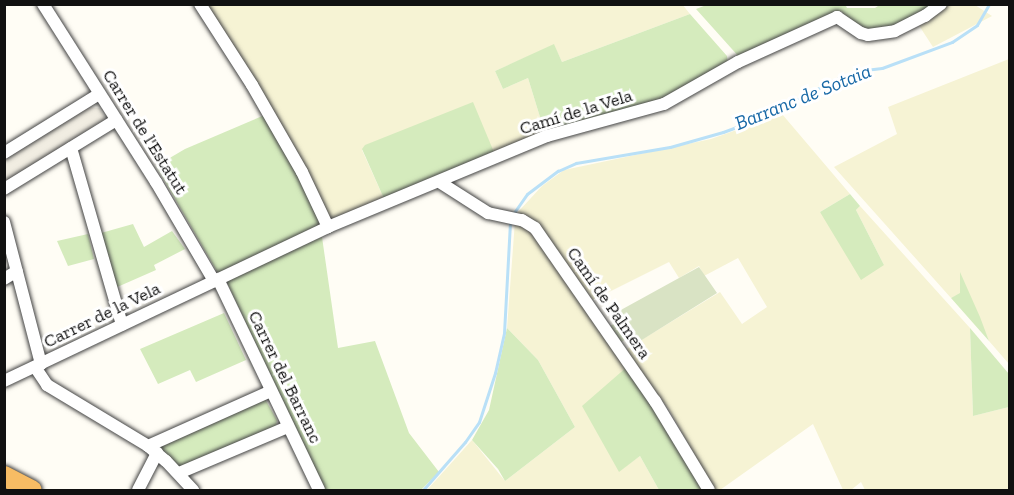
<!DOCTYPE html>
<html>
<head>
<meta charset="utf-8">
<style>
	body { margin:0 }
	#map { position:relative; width:1014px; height:495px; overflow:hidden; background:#fffdf5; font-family:"Zilla Slab",serif }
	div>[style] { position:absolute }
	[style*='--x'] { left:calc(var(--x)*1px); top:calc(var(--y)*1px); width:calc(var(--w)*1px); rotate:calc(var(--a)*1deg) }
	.farmland>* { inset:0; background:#f6f3d4 }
	.green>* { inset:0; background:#d5ebbd }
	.cemetery>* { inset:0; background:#d9e3c4 }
	.plaza>* { inset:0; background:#f1ede2 }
	.stream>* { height:3px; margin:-1.5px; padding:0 1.5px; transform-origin:1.5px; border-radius:1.5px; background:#b9e0f7 }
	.roads { filter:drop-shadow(0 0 2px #444) drop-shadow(0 0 2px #444) }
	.minor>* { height:12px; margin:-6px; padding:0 6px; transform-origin:6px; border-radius:6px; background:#fff }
	.trunk>* { height:20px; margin:-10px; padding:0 10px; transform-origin:10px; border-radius:10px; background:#f7bc64 }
	span { translate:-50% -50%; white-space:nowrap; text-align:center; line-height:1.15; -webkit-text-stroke:6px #fff; paint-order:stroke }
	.street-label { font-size:18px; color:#111 }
	.water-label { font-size:20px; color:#1768a6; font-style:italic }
	.frame { position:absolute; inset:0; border:6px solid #111; pointer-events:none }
</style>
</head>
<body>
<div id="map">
	<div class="farmland">
		<div style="clip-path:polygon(682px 4px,690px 14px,562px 62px,554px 45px,495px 71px,503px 89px,528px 78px,544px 130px,538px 136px,496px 157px,362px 150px,385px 201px,331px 224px,204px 5px)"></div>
		<div style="clip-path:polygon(942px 5px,975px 5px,992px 16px,933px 47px,918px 24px)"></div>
		<div style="clip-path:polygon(1009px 59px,1009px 364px,989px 341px,960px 275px,960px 294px,951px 298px,834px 167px,897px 134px,888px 107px)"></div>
		<div style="clip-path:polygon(782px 114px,850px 194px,820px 212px,884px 265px,856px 210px,860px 206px,970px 328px,973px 416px,1009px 407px,1009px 490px,865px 490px,861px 482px,851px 490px,843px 490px,813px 424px,720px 490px,714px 490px,670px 411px,625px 350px,720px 292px,742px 324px,767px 307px,738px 258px,704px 276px,699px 266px,679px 278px,669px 262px,593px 300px,545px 234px,518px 212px,542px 186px,564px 170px,711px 139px)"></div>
		<div style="clip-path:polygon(515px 221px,531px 228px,628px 366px,619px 471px,640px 456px,659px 490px,427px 490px,472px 440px,505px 481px,575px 427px,538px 360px,507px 328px)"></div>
	</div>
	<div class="green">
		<div style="clip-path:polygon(709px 4px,845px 4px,847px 8px,875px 8px,881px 4px,934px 5px,916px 19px,872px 32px,851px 21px,841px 11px,740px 58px,696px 9px)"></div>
		<div style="clip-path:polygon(690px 14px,727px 56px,728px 64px,668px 100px,636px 110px,544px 130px,528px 78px,503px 89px,495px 71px,554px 44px,562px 62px)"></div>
		<div style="clip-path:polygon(473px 102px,496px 157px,385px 201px,362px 149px,365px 145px)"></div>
		<div style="clip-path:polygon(267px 114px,323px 224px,219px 275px,156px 166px,185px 149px)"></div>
		<div style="clip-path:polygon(850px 194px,860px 206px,856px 210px,884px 265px,861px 280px,820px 212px)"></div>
		<div style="clip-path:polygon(133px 224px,144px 247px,172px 231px,185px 249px,154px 265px,156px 270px,115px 288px,101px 233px)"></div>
		<div style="clip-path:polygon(88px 234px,94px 259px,68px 266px,57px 241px)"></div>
		<div style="clip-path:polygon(322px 237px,338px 348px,375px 341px,409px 433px,439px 472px,421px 490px,323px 490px,226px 280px)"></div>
		<div style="clip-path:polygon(960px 272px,980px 317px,989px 341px,951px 298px,960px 293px)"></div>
		<div style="clip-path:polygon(224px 313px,246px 360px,196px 382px,190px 370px,158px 384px,140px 349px)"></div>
		<div style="clip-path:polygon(507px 328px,538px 360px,575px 427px,505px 481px,498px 469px,472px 440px,489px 410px)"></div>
		<div style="clip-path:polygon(970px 328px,1009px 374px,1009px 407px,973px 416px)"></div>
		<div style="clip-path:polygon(628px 366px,706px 490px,659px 490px,640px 456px,619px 472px,582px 406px)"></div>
		<div style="clip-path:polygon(265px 399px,277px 420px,276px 427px,182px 468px,176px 466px,162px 449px,161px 447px)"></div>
	</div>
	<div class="cemetery">
		<div style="clip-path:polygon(699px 267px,717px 293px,637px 343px,632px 336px,621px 342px,610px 326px,623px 319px,619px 311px)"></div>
	</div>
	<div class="plaza">
		<div style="clip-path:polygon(88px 107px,99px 108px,104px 116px,103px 123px,5px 184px,5px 159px)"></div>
	</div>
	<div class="stream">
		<div style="--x:513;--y:214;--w:24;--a:-55"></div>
		<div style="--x:527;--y:194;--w:39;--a:-37"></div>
		<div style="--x:558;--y:171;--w:20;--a:-24"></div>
		<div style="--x:576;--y:163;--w:95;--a:-9.7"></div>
		<div style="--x:670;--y:147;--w:55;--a:-15.8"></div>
		<div style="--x:723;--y:132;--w:46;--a:-20.4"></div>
		<div style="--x:766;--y:116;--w:75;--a:-27.9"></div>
		<div style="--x:832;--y:81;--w:27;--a:-22"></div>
		<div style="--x:857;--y:71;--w:25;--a:-7"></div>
		<div style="--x:882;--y:68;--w:75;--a:-20.4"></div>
		<div style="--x:952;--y:42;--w:30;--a:-34"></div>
		<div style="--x:977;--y:25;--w:24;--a:-60"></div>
		<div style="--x:423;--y:490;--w:64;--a:-48.8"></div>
		<div style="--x:465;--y:442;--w:24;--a:-55"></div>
		<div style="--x:479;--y:422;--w:52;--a:-71.9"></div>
		<div style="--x:495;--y:373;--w:41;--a:-77.3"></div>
		<div style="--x:504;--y:333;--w:110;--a:-86.9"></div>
	</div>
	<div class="roads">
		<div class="minor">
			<div style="--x:43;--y:4;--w:211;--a:57.6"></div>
			<div style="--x:156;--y:182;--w:115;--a:59.6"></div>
			<div style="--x:200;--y:4;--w:96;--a:57.3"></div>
			<div style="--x:252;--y:85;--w:100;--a:60.1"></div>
			<div style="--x:302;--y:172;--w:61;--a:64.7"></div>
			<div style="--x:71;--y:148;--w:184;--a:73.9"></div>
			<div style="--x:4;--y:153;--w:112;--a:-31.8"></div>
			<div style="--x:441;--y:183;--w:56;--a:32.6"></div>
			<div style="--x:488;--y:213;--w:35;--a:12"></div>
			<div style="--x:522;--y:220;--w:15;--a:32"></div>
			<div style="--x:535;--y:228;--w:211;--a:55.3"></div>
			<div style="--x:655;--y:401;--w:104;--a:58.8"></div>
			<div style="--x:4;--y:189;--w:132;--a:-31.6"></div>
			<div style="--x:4;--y:222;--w:147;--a:75.4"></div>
			<div style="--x:4;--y:279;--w:15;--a:-32"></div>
			<div style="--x:218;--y:279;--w:234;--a:64.4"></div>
			<div style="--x:35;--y:367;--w:22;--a:56"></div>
			<div style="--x:47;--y:385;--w:118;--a:31.1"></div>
			<div style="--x:148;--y:446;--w:23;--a:40"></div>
			<div style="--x:166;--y:461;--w:40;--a:47"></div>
			<div style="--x:4;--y:381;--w:359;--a:-25.4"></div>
			<div style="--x:328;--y:227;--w:237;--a:-22.6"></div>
			<div style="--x:547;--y:136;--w:121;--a:-15.3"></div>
			<div style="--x:664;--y:104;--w:85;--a:-29.6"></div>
			<div style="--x:738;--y:62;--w:109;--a:-24.4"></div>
			<div style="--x:837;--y:17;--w:29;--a:34"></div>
			<div style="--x:861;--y:33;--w:7;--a:16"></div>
			<div style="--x:868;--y:35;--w:27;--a:-8"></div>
			<div style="--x:895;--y:31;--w:34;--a:-27"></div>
			<div style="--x:925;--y:16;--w:20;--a:-37"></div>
			<div style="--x:148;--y:446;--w:135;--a:-24.1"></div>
			<div style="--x:179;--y:473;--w:118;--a:-22.9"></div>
			<div style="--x:138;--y:490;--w:42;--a:-62.8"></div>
		</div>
		<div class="trunk">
			<div style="--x:4;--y:476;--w:31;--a:27"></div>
		</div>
	</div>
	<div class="street-label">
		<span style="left:576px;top:112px;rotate:-17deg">Camí de la Vela</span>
		<span style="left:145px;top:132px;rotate:58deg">Carrer de l'Estatut</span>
		<span style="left:609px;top:303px;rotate:55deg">Camí de Palmera</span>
		<span style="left:102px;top:315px;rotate:-26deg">Carrer de la Vela</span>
		<span style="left:285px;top:377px;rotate:64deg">Carrer del Barranc</span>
	</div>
	<div class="water-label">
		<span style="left:803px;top:97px;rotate:-22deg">Barranc de Sotaia</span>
	</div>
	<div class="frame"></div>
</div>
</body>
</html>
